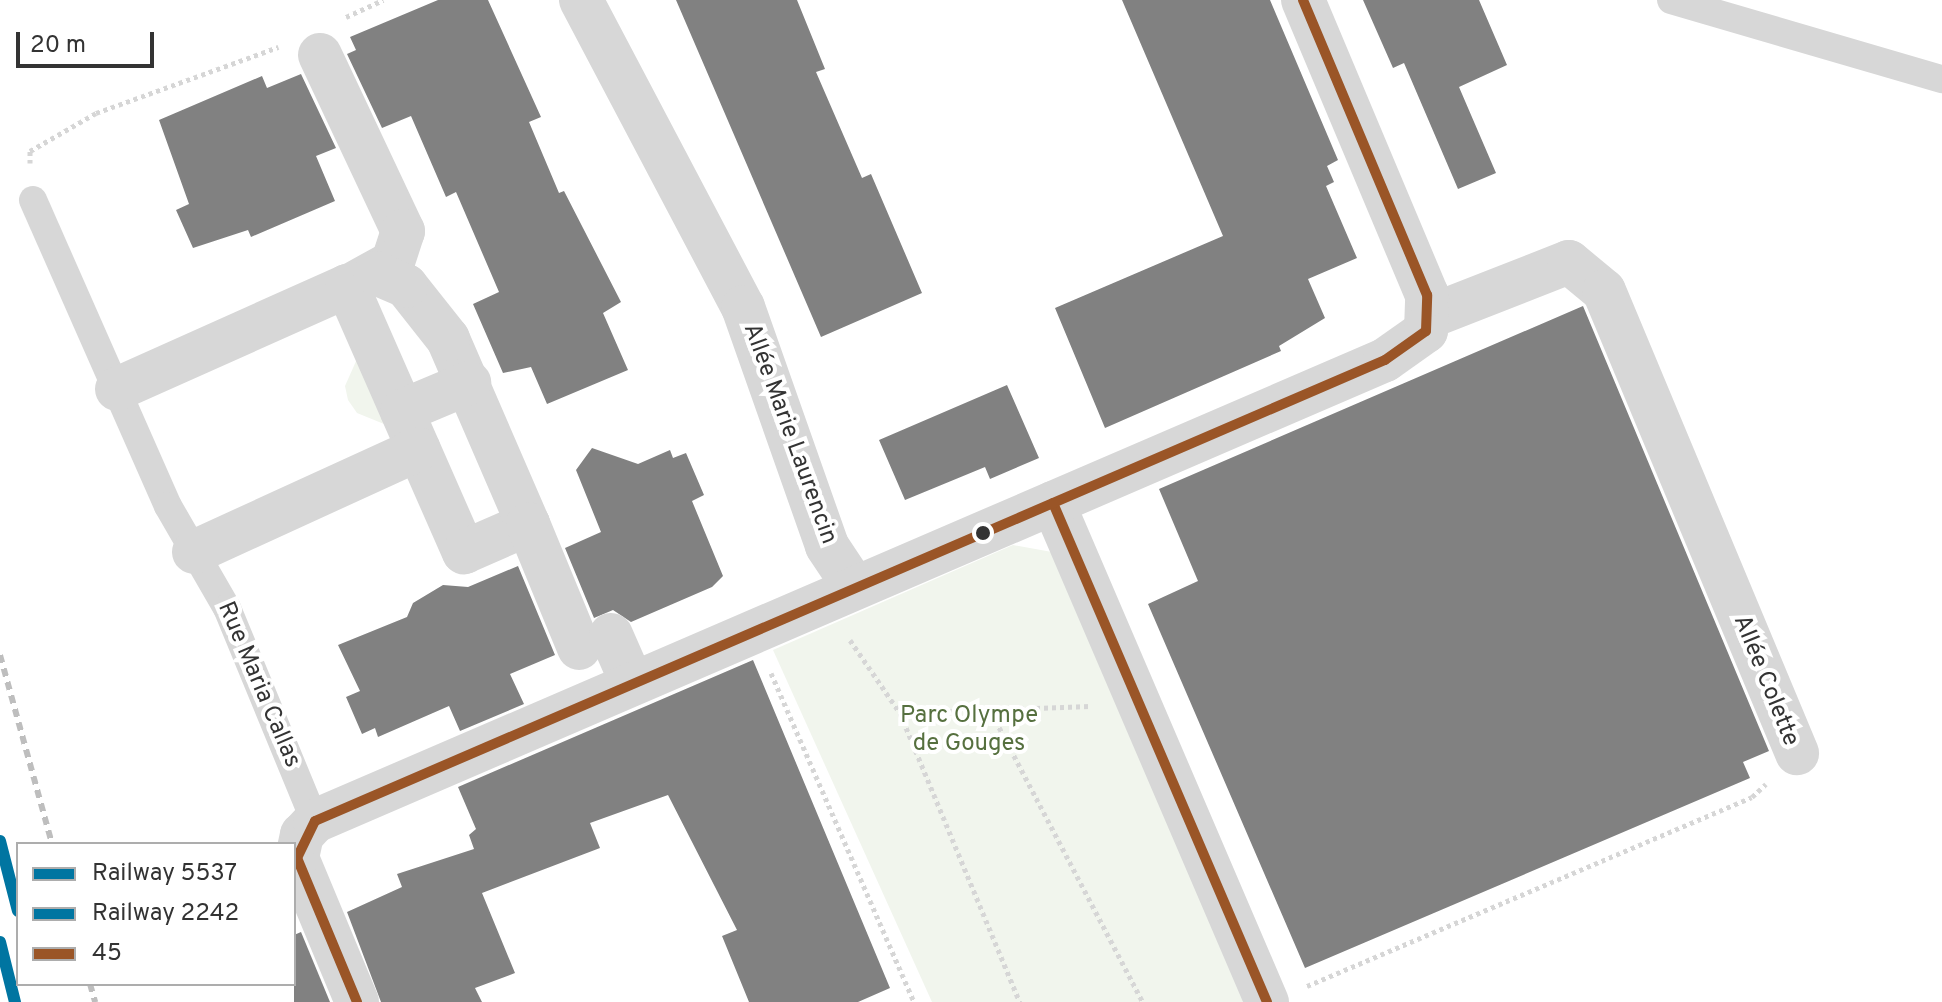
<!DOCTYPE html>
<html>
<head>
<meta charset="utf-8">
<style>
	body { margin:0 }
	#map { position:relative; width:1942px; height:1002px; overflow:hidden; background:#fff; font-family:Overpass,sans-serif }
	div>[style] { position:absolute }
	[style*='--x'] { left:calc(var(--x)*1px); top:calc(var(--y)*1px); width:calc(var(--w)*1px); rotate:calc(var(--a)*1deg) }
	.green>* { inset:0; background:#f1f5ed }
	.building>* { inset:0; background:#818181 }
	.path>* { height:5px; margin-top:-2.5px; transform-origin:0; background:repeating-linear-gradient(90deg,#d6d6d6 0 4px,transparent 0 8px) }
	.lane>* { height:28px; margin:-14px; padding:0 14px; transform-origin:14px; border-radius:14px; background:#d7d7d7 }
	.street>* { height:44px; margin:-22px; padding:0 22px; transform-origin:22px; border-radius:22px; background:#d7d7d7 }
	.rail>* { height:6px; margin-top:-3px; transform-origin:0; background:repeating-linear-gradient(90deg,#bebebe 0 8px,transparent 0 14px) }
	.bus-1>* { height:10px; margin:-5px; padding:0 5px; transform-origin:5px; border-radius:5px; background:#9a5527 }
	.rail-1>* { height:12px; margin:-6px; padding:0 6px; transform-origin:6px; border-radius:6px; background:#0075a1 }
	.rail-2>* { height:12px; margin:-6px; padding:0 6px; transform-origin:6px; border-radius:6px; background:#0075a1 }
	.dots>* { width:22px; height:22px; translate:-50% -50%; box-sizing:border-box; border:4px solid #fff; border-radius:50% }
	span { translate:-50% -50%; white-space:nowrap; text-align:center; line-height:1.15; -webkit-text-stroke:8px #fff; paint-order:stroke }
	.street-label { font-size:24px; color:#333 }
	.park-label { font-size:24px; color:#56703f }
	.legend { position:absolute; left:16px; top:842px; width:280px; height:144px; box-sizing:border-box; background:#fff; border:2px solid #adadad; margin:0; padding:10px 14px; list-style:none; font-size:24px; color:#333 }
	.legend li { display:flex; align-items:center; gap:16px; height:40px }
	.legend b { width:40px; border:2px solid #adadad }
	.scale { position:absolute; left:16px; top:32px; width:138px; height:36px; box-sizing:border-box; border:4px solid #333; border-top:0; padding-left:10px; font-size:24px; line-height:28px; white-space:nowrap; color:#333; -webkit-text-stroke:6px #fff; paint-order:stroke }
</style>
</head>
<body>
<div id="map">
	<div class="green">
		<div style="clip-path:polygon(357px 359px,384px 424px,357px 413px,348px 400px,345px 386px)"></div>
		<div style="clip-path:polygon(1013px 545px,1052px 552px,1245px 1002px,932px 1002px,773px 650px)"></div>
	</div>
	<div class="building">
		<div style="clip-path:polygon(438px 0,488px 0,541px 117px,529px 122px,559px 193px,564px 191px,621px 302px,603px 313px,628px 370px,547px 404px,531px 367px,503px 373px,473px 304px,499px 292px,456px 192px,446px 197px,411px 116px,382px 128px,347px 54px,356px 50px,350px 37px)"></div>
		<div style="clip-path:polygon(676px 0,797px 0,825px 69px,816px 72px,862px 178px,871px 174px,922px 293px,821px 337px)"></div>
		<div style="clip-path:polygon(1122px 0,1270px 0,1338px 160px,1327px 166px,1334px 182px,1326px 186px,1357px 258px,1308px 279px,1325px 318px,1279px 346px,1281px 351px,1105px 428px,1055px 308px,1223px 236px)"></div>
		<div style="clip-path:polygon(1363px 0,1479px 0,1507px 65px,1459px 87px,1496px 173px,1458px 189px,1404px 63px,1393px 68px)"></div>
		<div style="clip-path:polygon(301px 74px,336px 148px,316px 156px,335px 201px,251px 237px,248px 230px,193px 248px,176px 210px,189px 204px,159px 120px,262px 76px,267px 88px)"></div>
		<div style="clip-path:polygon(1583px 306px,1769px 751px,1743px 762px,1750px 778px,1305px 968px,1148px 604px,1198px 581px,1159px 489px)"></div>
		<div style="clip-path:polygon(1007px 385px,1039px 458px,990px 479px,985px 467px,905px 500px,879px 440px)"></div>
		<div style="clip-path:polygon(592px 448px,638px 464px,670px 450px,673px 458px,686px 453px,704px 495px,692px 501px,723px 576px,712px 587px,631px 622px,613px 610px,594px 618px,565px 548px,601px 532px,576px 470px)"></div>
		<div style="clip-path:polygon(518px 566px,555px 655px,510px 674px,524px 704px,460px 731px,449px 706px,378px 737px,375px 728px,362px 734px,346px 697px,360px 691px,338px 645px,407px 617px,413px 603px,443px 585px,468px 587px)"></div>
		<div style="clip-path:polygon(753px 660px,890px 988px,858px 1002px,749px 1002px,722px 936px,737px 930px,668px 795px,590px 823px,600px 848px,482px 893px,515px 973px,475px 988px,482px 1002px,381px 1002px,347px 912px,402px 887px,397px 874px,474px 849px,469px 835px,476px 829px,458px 787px)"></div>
		<div style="clip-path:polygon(301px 932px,330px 1002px,294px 1002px,294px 935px)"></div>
	</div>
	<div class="path">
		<div style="--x:346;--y:17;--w:41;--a:-24.7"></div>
		<div style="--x:30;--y:163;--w:12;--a:-90"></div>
		<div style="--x:30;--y:151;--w:76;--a:-29.9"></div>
		<div style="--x:96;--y:113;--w:194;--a:-19.9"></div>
		<div style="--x:850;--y:640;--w:88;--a:55.6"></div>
		<div style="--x:900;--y:713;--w:313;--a:67.5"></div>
		<div style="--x:771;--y:673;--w:359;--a:66.5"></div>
		<div style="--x:988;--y:706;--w:334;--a:62.4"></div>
		<div style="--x:900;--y:713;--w:190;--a:-2.1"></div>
		<div style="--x:1307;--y:986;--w:483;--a:-23"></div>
		<div style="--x:1752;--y:797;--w:19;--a:-43"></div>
	</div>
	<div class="lane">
		<div style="--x:1671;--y:0;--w:282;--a:16.3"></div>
		<div style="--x:33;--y:200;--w:334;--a:66.2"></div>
		<div style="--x:168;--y:506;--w:118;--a:60"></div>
		<div style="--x:227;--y:608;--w:230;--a:67.6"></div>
	</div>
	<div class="street">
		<div style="--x:581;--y:0;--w:347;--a:62.2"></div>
		<div style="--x:743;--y:307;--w:253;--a:70.6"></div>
		<div style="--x:827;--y:546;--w:50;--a:56.3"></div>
		<div style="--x:320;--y:55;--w:195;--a:64.8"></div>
		<div style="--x:403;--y:231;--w:33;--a:108"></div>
		<div style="--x:393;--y:262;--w:46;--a:151.2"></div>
		<div style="--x:1431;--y:316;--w:148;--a:-21.4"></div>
		<div style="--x:1569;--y:262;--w:45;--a:39.6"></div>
		<div style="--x:1604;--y:291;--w:501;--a:67.33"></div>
		<div style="--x:117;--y:389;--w:252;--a:-24.1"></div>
		<div style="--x:347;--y:286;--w:291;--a:66.3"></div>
		<div style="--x:464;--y:552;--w:70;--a:-23.6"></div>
		<div style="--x:528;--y:524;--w:202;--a:-113.4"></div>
		<div style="--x:448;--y:339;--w:68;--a:-128.4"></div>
		<div style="--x:406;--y:286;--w:33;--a:-157"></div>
		<div style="--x:402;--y:411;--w:73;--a:-22.7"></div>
		<div style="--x:1053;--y:503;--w:543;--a:66.79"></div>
		<div style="--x:528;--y:524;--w:134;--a:67.6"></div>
		<div style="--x:194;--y:552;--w:247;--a:-24.6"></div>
		<div style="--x:611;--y:635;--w:52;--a:66.4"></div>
		<div style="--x:357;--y:1002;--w:156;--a:-112.6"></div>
		<div style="--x:297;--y:858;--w:24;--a:-78"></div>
		<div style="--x:302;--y:835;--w:19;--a:-47"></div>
		<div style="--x:315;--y:821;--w:1165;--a:-23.31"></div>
		<div style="--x:1385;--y:360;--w:50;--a:-35.3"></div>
		<div style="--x:1426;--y:331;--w:36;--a:-88"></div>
		<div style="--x:1427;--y:295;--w:320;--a:-112.8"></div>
	</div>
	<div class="rail">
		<div style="--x:0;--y:655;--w:196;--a:74.6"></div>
		<div style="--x:90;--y:984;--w:19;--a:74"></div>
	</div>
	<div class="bus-1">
		<div style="--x:1053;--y:503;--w:543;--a:66.79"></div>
		<div style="--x:357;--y:1002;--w:156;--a:-112.6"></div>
		<div style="--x:297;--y:858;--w:41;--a:-64.1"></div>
		<div style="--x:315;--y:821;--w:1165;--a:-23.31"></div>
		<div style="--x:1385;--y:360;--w:50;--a:-35.3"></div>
		<div style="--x:1426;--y:331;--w:36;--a:-88"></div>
		<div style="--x:1427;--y:295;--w:320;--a:-112.8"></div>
	</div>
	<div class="rail-1">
		<div style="--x:0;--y:841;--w:72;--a:75.6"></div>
	</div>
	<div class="rail-2">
		<div style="--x:0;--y:942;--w:62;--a:76"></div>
	</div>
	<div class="dots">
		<div style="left:983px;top:533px;background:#333"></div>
	</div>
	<div class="street-label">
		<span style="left:789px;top:434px;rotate:70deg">Allée Marie Laurencin</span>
		<span style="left:1765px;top:681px;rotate:68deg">Allée Colette</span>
		<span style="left:258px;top:685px;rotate:67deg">Rue Maria Callas</span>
	</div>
	<div class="park-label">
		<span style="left:969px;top:731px">Parc Olympe<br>de Gouges</span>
	</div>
	<ul class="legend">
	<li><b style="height:10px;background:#0075a1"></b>Railway 5537</li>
	<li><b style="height:10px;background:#0075a1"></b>Railway 2242</li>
	<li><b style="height:10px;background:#9a5527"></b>45</li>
	</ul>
	<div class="scale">20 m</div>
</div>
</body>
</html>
